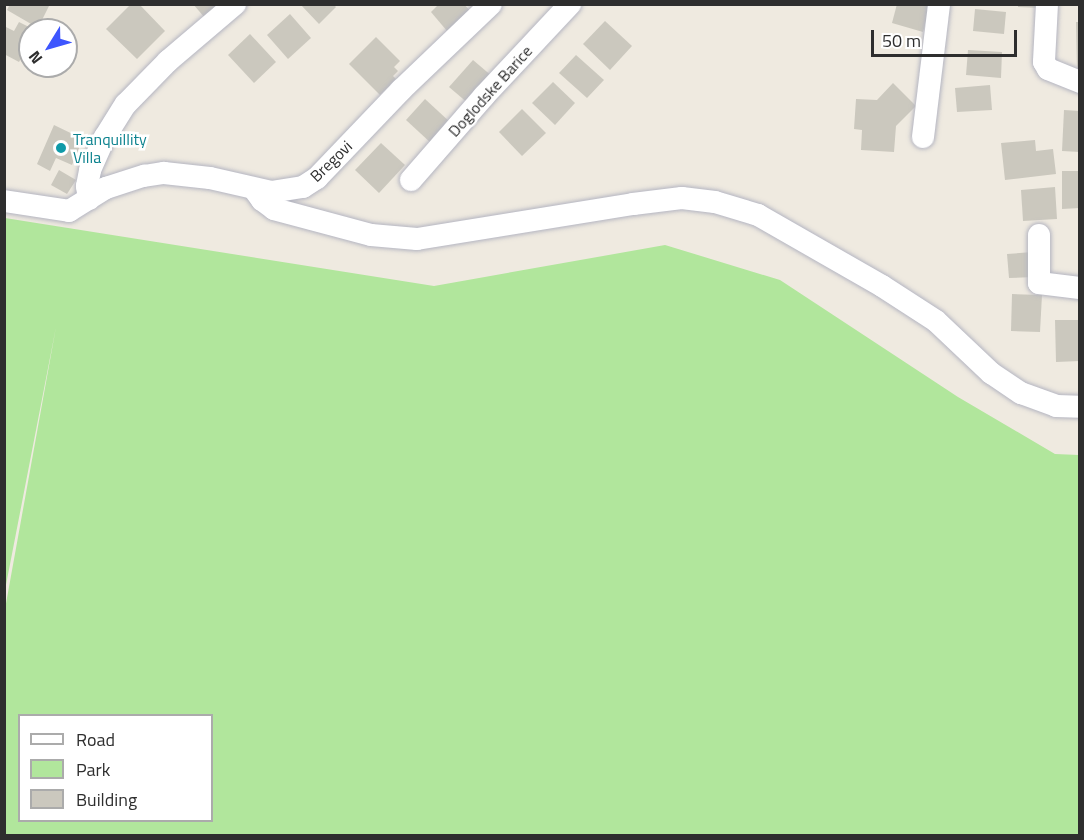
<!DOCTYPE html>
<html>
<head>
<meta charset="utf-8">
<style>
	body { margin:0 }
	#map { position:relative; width:1084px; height:840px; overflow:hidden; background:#efeae0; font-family:"Titillium Web",sans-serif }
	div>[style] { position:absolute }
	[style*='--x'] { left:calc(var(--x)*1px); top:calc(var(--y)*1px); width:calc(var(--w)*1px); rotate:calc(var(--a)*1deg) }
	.green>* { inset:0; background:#b1e69c }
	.building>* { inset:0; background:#cbc8be }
	.roads { filter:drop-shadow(0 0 2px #b4b5c1) drop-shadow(0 0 2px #b4b5c1) }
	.street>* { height:22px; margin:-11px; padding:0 11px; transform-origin:11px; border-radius:11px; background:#fff }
	.dots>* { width:16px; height:16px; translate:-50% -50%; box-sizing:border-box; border:3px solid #fff; border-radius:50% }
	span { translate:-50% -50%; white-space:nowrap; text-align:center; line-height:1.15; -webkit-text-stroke:5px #fff; paint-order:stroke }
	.street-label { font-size:16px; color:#2e2e2e }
	.culture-label { font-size:16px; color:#0d838f }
	.left { translate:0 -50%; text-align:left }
	.frame { position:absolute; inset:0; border:6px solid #2e2e2e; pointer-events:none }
	.legend { position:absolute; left:18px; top:714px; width:195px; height:108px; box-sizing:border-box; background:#fff; border:2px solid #ababab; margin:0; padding:8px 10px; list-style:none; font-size:18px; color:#2e2e2e }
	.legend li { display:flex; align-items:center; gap:12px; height:30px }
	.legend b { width:30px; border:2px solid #ababab }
	.north { position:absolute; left:18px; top:18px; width:60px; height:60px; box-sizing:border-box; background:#fff; border:2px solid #ababab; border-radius:50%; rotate:233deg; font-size:16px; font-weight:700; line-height:24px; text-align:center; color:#2e2e2e }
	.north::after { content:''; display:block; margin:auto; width:21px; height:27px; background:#3e56fe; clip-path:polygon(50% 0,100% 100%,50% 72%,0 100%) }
	.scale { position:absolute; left:871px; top:30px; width:146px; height:27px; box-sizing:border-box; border:3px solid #2e2e2e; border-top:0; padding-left:8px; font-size:18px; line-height:21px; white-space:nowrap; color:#2e2e2e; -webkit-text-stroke:4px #fff; paint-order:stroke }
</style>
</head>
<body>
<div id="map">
	<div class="green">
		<div style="clip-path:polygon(evenodd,5px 218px,434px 286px,665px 245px,780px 280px,958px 397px,1055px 454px,1079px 455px,1079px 835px,5px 835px,5px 609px,56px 327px,5px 590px,5px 218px,20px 716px,212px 716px,212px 820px,20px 820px,20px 716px)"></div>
	</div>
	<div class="building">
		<div style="clip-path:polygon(10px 4px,50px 4px,38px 28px,7px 10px)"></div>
		<div style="clip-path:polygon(131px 4px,139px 4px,165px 31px,137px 59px,106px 29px)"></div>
		<div style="clip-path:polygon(193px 4px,220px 4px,205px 18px)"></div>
		<div style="clip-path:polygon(300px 4px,333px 4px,336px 7px,319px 24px)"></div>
		<div style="clip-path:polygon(439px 4px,464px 4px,470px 11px,447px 31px,431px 12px)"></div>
		<div style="clip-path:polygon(897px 4px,931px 4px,923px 32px,892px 23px)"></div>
		<div style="clip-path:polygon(1018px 4px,1042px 4px,1042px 8px,1018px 7px)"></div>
		<div style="clip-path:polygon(975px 9px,1006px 12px,1004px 34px,973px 31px)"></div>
		<div style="clip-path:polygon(290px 14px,311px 38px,288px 59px,267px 35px)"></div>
		<div style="clip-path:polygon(605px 21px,632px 46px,610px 70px,583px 44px)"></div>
		<div style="clip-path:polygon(19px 22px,35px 30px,30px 30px,30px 42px,19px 62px,4px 54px,4px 26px,14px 31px)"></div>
		<div style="clip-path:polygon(1076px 22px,1080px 22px,1080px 72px,1077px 72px)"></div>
		<div style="clip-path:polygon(250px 34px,276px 62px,254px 83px,228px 55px)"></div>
		<div style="clip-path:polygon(376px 37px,400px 61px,394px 67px,398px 71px,393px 76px,396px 79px,380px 95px,349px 64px)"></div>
		<div style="clip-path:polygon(968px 50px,1002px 52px,1001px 78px,966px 75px)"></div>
		<div style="clip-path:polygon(576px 55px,604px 80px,587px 98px,559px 73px)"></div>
		<div style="clip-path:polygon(473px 60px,493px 77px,469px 104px,449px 87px)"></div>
		<div style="clip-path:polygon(553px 82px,575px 103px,555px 125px,532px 103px)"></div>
		<div style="clip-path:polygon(893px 83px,916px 106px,896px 126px,894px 152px,861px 150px,862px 130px,854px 129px,856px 99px,877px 100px)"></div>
		<div style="clip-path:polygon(990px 85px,992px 110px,957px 112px,955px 88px)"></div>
		<div style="clip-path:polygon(425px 99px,451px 123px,432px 144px,406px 120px)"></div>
		<div style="clip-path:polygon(522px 109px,546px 133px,522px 156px,499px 132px)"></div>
		<div style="clip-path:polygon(1064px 110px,1080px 111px,1080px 152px,1062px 151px)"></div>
		<div style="clip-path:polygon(54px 125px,83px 139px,72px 165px,56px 158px,50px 171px,37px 164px)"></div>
		<div style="clip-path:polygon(1035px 140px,1036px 151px,1053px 149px,1056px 174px,1005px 180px,1001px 143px)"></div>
		<div style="clip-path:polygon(381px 143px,405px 165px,379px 193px,355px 170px)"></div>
		<div style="clip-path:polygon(59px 170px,76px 180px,67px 194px,51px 185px)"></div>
		<div style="clip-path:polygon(1062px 171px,1080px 171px,1080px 208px,1062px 209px)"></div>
		<div style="clip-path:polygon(1055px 187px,1057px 219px,1023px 221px,1021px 190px)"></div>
		<div style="clip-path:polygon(1033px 252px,1034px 277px,1009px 278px,1007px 254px)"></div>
		<div style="clip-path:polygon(1012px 294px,1042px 295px,1040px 332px,1011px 331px)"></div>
		<div style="clip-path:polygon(1055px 320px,1080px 320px,1080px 361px,1056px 362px)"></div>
	</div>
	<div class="roads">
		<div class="street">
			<div style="--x:1047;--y:4;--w:58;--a:93"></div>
			<div style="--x:1044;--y:62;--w:8;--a:60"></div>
			<div style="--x:1048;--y:69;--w:35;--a:22"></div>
			<div style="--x:923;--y:137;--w:134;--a:-83.1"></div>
			<div style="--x:411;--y:180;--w:111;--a:-49"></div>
			<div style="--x:484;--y:96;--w:126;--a:-46.9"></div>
			<div style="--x:254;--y:189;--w:14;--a:54"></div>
			<div style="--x:262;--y:200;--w:15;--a:37"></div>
			<div style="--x:274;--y:209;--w:100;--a:15"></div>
			<div style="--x:371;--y:235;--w:46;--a:5"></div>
			<div style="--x:417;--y:239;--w:219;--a:-9.2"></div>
			<div style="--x:633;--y:204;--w:49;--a:-7"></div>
			<div style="--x:682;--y:198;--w:33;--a:7"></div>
			<div style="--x:715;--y:202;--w:45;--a:16.8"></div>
			<div style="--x:758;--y:215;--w:143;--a:29.8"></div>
			<div style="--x:882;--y:286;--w:64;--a:32.9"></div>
			<div style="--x:936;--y:321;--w:76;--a:43.4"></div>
			<div style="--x:991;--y:373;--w:36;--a:34"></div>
			<div style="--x:1021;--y:393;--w:37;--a:20"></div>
			<div style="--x:1056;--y:406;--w:24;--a:2"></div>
			<div style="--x:89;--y:199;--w:13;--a:-99"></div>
			<div style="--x:87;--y:186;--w:16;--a:-79"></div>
			<div style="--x:90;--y:170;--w:36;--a:-66"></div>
			<div style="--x:105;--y:137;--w:39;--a:-58"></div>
			<div style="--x:126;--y:104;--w:60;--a:-45.7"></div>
			<div style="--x:168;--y:61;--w:88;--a:-40.4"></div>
			<div style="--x:4;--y:201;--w:66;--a:8.7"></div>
			<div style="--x:69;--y:211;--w:44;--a:-31.9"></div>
			<div style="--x:106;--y:188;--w:40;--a:-18"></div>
			<div style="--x:144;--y:176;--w:20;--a:-9"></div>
			<div style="--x:164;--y:173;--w:46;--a:6.2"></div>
			<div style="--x:210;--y:178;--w:63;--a:12.9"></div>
			<div style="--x:271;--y:192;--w:32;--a:-9"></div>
			<div style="--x:303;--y:187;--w:17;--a:-33"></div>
			<div style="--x:317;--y:178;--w:122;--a:-46.3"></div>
			<div style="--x:401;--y:90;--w:124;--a:-43.7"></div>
			<div style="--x:1039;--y:235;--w:48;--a:90"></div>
			<div style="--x:1039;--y:283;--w:41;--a:7"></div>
		</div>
	</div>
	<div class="dots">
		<div style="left:61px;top:148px;background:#0f9aa8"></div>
	</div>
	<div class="street-label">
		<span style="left:490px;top:91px;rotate:-48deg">Doglodske Barice</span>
		<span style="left:331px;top:161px;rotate:-44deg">Bregovi</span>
	</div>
	<div class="culture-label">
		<span class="left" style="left:73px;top:148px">Tranquillity<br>Villa</span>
	</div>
	<div class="frame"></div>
	<ul class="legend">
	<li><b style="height:8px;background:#fff"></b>Road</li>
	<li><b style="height:16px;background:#b1e69c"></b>Park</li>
	<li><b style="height:16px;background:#cbc8be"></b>Building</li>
	</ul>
	<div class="north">N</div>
	<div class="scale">50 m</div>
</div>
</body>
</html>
